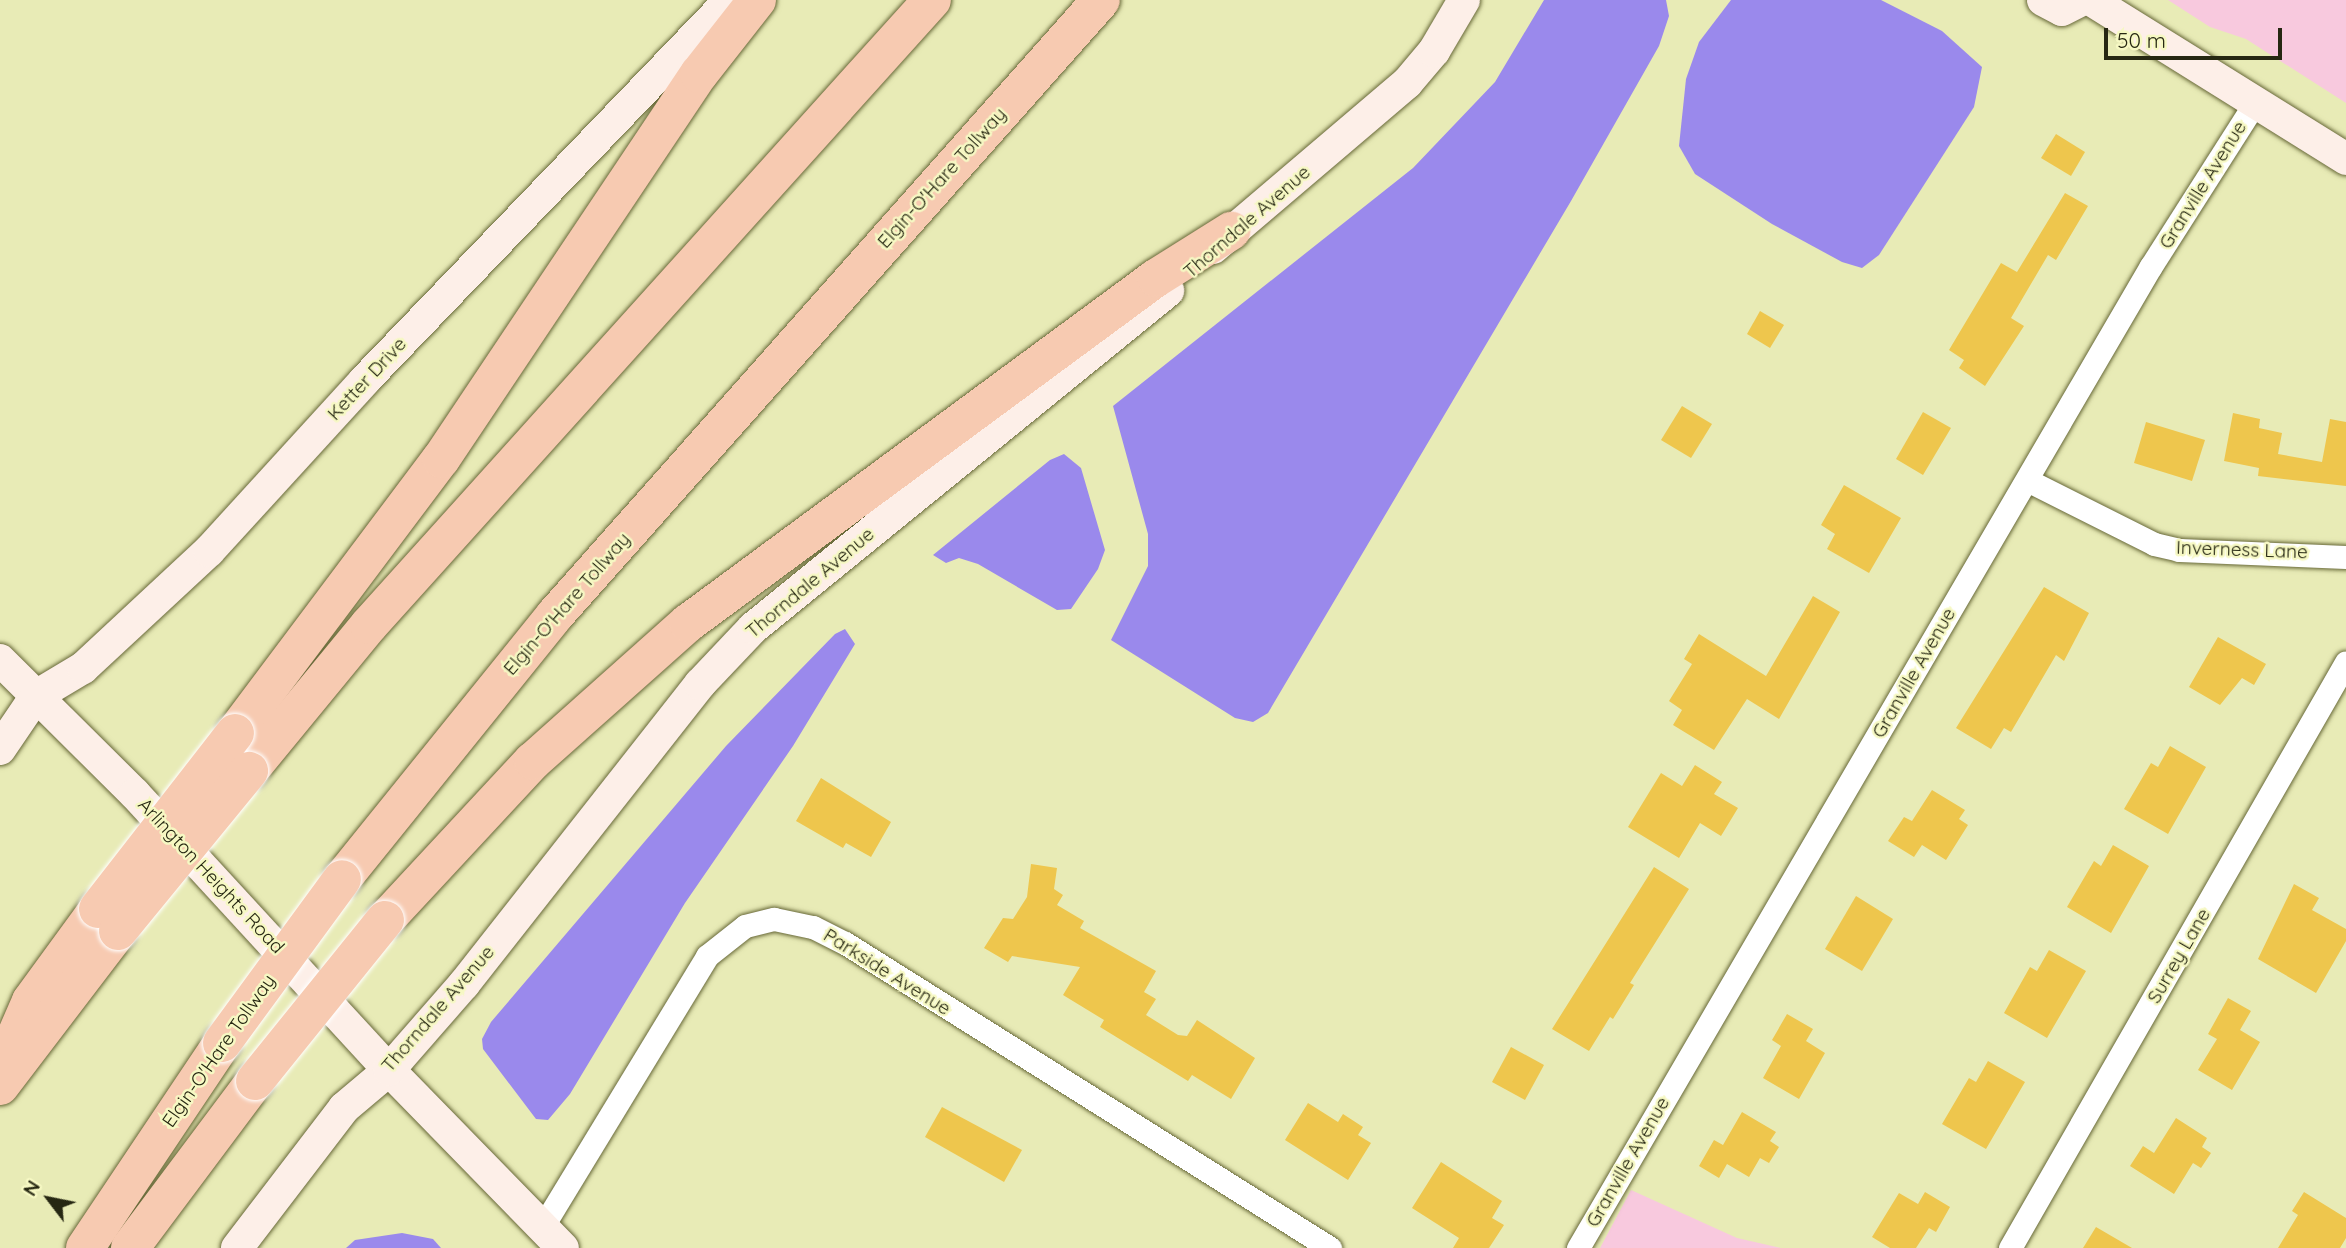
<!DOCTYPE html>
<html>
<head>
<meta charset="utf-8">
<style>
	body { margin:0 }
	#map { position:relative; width:2346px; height:1248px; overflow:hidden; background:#e8ebb6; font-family:Quicksand,sans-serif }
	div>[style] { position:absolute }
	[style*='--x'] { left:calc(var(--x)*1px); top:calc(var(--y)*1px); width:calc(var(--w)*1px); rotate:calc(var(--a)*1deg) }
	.green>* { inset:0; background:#f8c9de }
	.water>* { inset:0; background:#9a89ec }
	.building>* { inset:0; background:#eec64d }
	.roads { filter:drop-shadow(0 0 2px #676838) drop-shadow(0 0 2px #676838) }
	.street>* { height:23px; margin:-11.5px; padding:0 11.5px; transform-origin:11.5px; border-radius:11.5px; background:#fff }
	.secondary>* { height:32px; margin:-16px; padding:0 16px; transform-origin:16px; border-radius:16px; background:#fdefe8 }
	.highway>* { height:38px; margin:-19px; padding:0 19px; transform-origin:19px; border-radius:19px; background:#f7cab1 }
	.bridges { filter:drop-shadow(0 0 2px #fff) drop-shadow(0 0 2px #fff) }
	.highway-bridge>* { height:38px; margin:-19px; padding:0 19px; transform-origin:19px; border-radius:19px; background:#f7cab1 }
	span { translate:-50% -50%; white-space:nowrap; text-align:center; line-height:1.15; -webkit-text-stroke:5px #f6f8c3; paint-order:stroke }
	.street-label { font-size:19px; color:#262712 }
	.north { position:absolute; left:14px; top:1164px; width:70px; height:70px; -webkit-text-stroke:5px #f6f8c3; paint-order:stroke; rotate:302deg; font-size:19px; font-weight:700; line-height:28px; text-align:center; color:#262712 }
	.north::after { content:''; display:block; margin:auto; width:24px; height:32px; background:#262712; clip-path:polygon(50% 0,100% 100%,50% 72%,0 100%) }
	.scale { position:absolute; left:2104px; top:28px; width:178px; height:32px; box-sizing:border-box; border:4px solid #262712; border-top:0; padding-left:9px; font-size:21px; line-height:24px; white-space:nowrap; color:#262712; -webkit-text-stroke:5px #f6f8c3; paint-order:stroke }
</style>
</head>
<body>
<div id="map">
	<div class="green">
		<div style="clip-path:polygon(2168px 0,2346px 0,2346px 103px,2246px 39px,2210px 27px)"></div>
		<div style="clip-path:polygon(1631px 1190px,1737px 1238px,1781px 1248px,1600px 1248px)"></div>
	</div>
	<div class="water">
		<div style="clip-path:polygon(1544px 0,1666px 0,1669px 16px,1659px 46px,1571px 201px,1268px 713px,1253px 722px,1235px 718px,1111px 640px,1148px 566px,1148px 534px,1113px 406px,1413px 168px,1495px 82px)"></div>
		<div style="clip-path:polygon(1731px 0,1881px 0,1942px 31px,1982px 67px,1974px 107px,1879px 255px,1862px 268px,1842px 262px,1772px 224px,1695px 174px,1679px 146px,1686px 79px,1699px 42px)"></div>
		<div style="clip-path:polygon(1064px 454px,1081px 468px,1105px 550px,1098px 569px,1071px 609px,1057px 610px,978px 564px,959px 558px,946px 563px,933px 555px,1050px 460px)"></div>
		<div style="clip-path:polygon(845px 629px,855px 644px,793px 746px,685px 903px,570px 1094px,548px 1120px,536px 1119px,483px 1049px,482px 1039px,491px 1022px,726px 746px,835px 634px)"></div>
		<div style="clip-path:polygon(402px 1233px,433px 1239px,441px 1248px,346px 1248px,355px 1240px)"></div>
	</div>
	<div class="building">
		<div style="clip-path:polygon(2056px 134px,2085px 152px,2071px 176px,2041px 158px)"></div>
		<div style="clip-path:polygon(2065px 193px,2088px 206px,2056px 260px,2048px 255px,2011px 318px,2024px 326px,1985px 386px,1959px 368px,1964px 360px,1949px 350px,2001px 263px,2017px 272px)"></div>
		<div style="clip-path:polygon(1760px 311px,1784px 325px,1770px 348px,1747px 334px)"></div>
		<div style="clip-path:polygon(1682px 406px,1712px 424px,1691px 458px,1661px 440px)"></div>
		<div style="clip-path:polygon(1923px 412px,1951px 428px,1923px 475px,1896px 459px)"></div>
		<div style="clip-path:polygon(2233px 413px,2260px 419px,2259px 428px,2282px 433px,2278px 454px,2322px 462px,2330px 419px,2346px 422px,2346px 486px,2258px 476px,2259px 468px,2224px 461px)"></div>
		<div style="clip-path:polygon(2146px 422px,2205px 440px,2192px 481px,2134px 463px)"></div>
		<div style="clip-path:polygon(1844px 485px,1901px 518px,1869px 573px,1827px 549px,1835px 534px,1821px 525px)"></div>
		<div style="clip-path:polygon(2044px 587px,2089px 613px,2064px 661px,2056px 655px,2011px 732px,2004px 728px,1991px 749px,1956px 728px)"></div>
		<div style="clip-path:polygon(1813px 596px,1840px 612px,1779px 719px,1747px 699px,1714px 750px,1673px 725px,1682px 710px,1669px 701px,1692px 664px,1684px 659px,1699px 634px,1766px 676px)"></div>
		<div style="clip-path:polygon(2218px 637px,2266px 664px,2254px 685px,2242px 678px,2220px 705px,2189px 687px)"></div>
		<div style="clip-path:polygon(2170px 746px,2206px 767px,2168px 834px,2124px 809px,2151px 763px,2158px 767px)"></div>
		<div style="clip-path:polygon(1695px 765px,1722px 782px,1714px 794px,1738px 808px,1721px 836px,1700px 823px,1679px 858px,1628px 827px,1661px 773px,1682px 786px)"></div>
		<div style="clip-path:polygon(821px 778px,891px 822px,871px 857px,846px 843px,843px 848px,796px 821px)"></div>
		<div style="clip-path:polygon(1932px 790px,1965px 810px,1959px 819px,1968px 825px,1946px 860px,1922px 845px,1914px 857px,1888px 841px,1904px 817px,1912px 821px)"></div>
		<div style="clip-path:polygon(2113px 845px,2149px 866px,2111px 933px,2067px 907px,2094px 861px,2101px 866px)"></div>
		<div style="clip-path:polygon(1031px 864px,1057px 868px,1054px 889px,1063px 895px,1057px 905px,1084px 921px,1080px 928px,1156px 971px,1144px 992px,1156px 999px,1146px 1015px,1178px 1035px,1187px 1036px,1197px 1020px,1255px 1058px,1231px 1099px,1192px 1075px,1188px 1081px,1100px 1027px,1104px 1020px,1063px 995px,1080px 967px,1012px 956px,1008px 962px,984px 948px,1003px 918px,1013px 919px,1027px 897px)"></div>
		<div style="clip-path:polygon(1654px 867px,1689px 889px,1630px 983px,1634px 985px,1613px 1019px,1610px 1017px,1589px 1051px,1552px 1029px)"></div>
		<div style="clip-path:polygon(2294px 884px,2319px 898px,2312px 910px,2346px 929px,2346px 941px,2316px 993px,2258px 959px)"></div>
		<div style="clip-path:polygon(1856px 896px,1893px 919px,1862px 971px,1825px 949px)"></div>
		<div style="clip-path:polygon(2049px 950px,2086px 971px,2047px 1038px,2004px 1013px,2030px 967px,2037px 971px)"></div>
		<div style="clip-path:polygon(2228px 998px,2251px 1011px,2240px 1030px,2260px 1042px,2232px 1090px,2198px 1070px,2217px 1039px,2208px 1034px)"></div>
		<div style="clip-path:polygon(1787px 1014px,1813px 1029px,1806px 1041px,1825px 1053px,1799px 1099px,1763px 1078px,1781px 1046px,1772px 1040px)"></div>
		<div style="clip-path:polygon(1511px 1047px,1544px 1065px,1525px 1100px,1492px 1082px)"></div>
		<div style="clip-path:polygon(1988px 1061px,2025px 1082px,1986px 1149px,1942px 1124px,1969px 1078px,1976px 1082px)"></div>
		<div style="clip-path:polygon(1308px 1103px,1338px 1122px,1343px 1114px,1363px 1127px,1358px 1135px,1371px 1143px,1348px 1180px,1285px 1140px)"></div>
		<div style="clip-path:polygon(942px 1107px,1022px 1150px,1004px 1182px,925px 1137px)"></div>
		<div style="clip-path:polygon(1742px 1112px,1776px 1132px,1770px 1141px,1779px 1147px,1769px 1163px,1760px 1158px,1749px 1177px,1727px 1164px,1719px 1178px,1699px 1166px,1714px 1140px,1723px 1145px)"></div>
		<div style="clip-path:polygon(2176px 1118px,2207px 1138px,2202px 1147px,2211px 1153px,2201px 1168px,2193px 1163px,2174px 1194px,2130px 1166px,2143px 1146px,2154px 1153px)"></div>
		<div style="clip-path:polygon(1441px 1162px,1502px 1201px,1492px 1218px,1504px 1225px,1489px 1248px,1453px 1248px,1459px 1238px,1412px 1208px)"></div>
		<div style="clip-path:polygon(1925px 1192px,1950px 1207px,1936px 1232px,1929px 1228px,1916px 1248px,1890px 1248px,1872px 1237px,1899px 1193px,1918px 1204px)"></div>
		<div style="clip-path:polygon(2304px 1192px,2346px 1218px,2346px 1238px,2340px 1248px,2278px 1248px,2298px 1215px,2292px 1211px)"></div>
		<div style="clip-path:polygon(2096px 1227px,2132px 1248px,2083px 1248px)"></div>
	</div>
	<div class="roads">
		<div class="street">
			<div style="--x:2027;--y:480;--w:142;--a:26.7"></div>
			<div style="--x:2154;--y:544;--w:26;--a:13"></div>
			<div style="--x:2179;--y:550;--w:167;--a:2.4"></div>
			<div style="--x:543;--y:1226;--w:316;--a:-58.7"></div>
			<div style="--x:707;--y:956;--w:48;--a:-38.3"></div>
			<div style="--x:745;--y:926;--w:30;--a:-14"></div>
			<div style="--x:774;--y:919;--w:40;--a:12"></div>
			<div style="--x:813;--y:927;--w:36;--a:27"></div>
			<div style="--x:845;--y:943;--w:573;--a:32.16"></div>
			<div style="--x:1578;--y:1248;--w:1137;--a:-59.74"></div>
			<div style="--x:2151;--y:266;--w:196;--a:-57.5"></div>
			<div style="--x:2010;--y:1248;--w:675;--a:-60.17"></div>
		</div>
		<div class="secondary">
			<div style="--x:2043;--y:0;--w:21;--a:28"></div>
			<div style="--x:2062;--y:10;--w:22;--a:-27"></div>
			<div style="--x:2091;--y:0;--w:301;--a:31.9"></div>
			<div style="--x:1213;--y:248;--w:255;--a:-40.4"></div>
			<div style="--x:1407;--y:83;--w:42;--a:-49.8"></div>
			<div style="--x:1434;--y:51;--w:59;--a:-59.5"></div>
			<div style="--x:0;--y:660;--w:190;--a:44.8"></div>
			<div style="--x:135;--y:794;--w:375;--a:47.4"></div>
			<div style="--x:389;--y:1070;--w:249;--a:45.7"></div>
			<div style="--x:0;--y:749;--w:64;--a:-55.8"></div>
			<div style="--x:36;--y:696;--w:55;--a:-30.8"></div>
			<div style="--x:83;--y:668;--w:172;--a:-42.9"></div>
			<div style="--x:209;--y:551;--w:230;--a:-47.6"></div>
			<div style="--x:364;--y:381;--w:528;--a:-46.15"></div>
			<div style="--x:237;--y:1248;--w:176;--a:-52.6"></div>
			<div style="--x:344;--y:1108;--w:59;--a:-40.2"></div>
			<div style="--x:389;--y:1070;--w:114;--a:-48.9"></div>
			<div style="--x:464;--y:984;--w:382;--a:-51.8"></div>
			<div style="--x:700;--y:684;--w:77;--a:-46.6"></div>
			<div style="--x:753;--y:628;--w:535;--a:-39.08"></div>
		</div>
		<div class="highway">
			<div style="--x:235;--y:733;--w:343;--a:-53.1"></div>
			<div style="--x:441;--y:459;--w:463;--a:-56.2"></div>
			<div style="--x:699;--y:74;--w:94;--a:-51.9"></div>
			<div style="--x:249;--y:771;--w:189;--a:-50.6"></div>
			<div style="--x:369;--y:625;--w:841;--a:-47.99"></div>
			<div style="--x:342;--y:879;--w:339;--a:-51.1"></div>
			<div style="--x:555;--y:615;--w:822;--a:-48.4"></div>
			<div style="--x:385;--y:920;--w:217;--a:-47.1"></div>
			<div style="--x:533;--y:761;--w:208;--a:-41.7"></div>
			<div style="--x:688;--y:623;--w:581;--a:-36.4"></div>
			<div style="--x:1156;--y:278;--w:89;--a:-32.1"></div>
			<div style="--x:10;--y:1049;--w:52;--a:-66.4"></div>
			<div style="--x:31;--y:1001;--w:114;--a:-53.9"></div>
			<div style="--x:0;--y:1086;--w:195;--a:-52.7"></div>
			<div style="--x:85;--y:1248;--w:247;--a:-56.2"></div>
			<div style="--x:130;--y:1248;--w:209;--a:-53.2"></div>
		</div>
	</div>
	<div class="bridges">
		<div class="highway-bridge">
			<div style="--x:98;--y:909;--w:223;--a:-52.1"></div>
			<div style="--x:118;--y:931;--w:207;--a:-50.7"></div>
			<div style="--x:222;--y:1043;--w:203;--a:-53.8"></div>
			<div style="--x:255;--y:1081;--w:207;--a:-51.1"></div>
		</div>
	</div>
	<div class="street-label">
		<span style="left:942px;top:178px;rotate:-48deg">Elgin-O'Hare Tollway</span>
		<span style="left:2203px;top:185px;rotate:-58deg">Granville Avenue</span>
		<span style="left:1247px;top:222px;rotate:-41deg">Thorndale Avenue</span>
		<span style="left:367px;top:379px;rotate:-47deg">Ketter Drive</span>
		<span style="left:2242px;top:550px;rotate:2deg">Inverness Lane</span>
		<span style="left:810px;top:583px;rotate:-40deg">Thorndale Avenue</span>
		<span style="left:567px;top:604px;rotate:-49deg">Elgin-O'Hare Tollway</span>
		<span style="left:1914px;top:673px;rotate:-60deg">Granville Avenue</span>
		<span style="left:211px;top:876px;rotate:47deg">Arlington Heights Road</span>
		<span style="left:2179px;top:956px;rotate:-60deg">Surrey Lane</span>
		<span style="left:887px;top:972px;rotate:32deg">Parkside Avenue</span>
		<span style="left:438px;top:1009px;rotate:-49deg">Thorndale Avenue</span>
		<span style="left:219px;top:1051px;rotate:-55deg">Elgin-O'Hare Tollway</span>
		<span style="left:1628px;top:1162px;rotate:-60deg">Granville Avenue</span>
	</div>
	<div class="north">N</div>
	<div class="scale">50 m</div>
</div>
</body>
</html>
